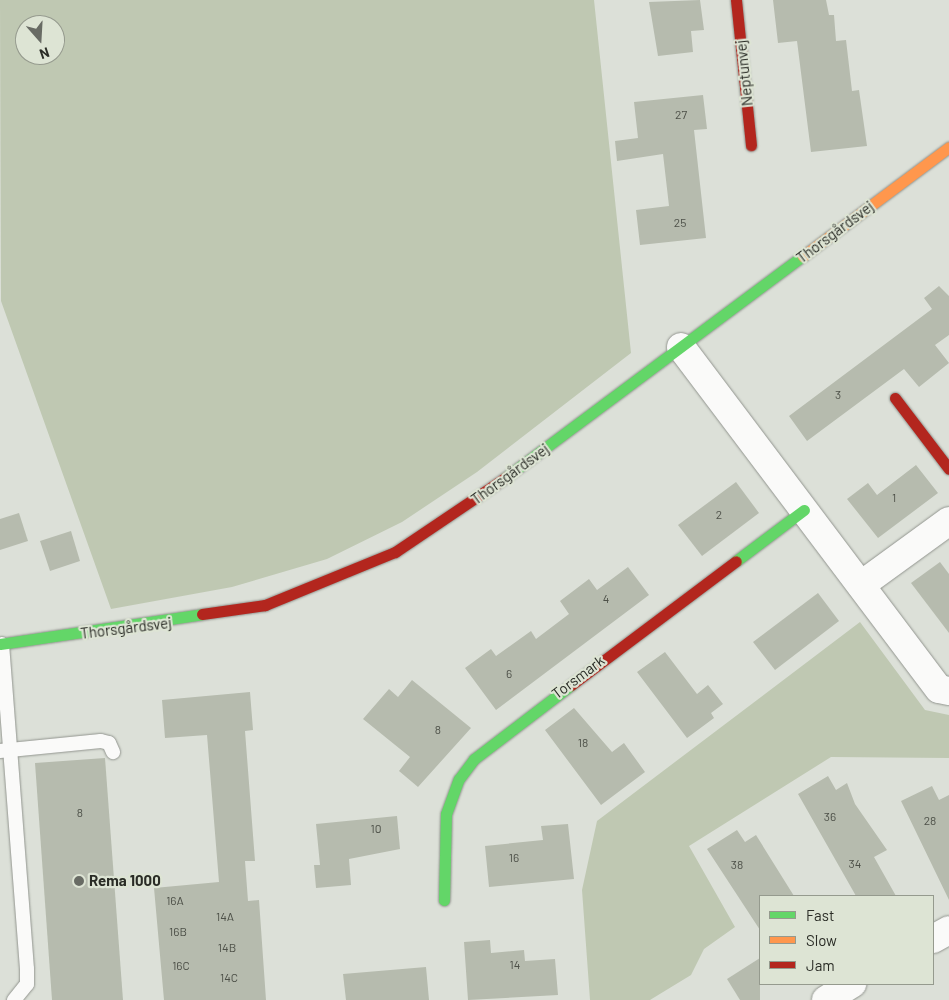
<!DOCTYPE html>
<html>
<head>
<meta charset="utf-8">
<style>
	body { margin:0 }
	#map { position:relative; width:949px; height:1000px; overflow:hidden; background:#dce0d8; font-family:Barlow,sans-serif }
	div>[style] { position:absolute }
	[style*='--x'] { left:calc(var(--x)*1px); top:calc(var(--y)*1px); width:calc(var(--w)*1px); rotate:calc(var(--a)*1deg) }
	.green>* { inset:0; background:#bfc8b2 }
	.building>* { inset:0; background:#b6bbae }
	.roads { filter:drop-shadow(0 0 1px #92958f) drop-shadow(0 0 1px #92958f) }
	.lane>* { height:14px; margin:-7px; padding:0 7px; transform-origin:7px; border-radius:7px; background:#fafaf9 }
	.street>* { height:28px; margin:-14px; padding:0 14px; transform-origin:14px; border-radius:14px; background:#fafaf9 }
	.fast>* { height:11px; margin:-5.5px; padding:0 5.5px; transform-origin:5.5px; border-radius:5.5px; background:#63d668 }
	.slow>* { height:11px; margin:-5.5px; padding:0 5.5px; transform-origin:5.5px; border-radius:5.5px; background:#ff974d }
	.jam>* { height:11px; margin:-5.5px; padding:0 5.5px; transform-origin:5.5px; border-radius:5.5px; background:#b3261e }
	.dots>* { width:14px; height:14px; translate:-50% -50%; box-sizing:border-box; border:2px solid #dde4d4; border-radius:50% }
	span { translate:-50% -50%; white-space:nowrap; text-align:center; line-height:1.15; -webkit-text-stroke:4.5px #dde4d4; paint-order:stroke }
	.number-label { font-size:12px; color:#4d5048 }
	.number-label span { -webkit-text-stroke-width:0 }
	.street-label { font-size:15px; color:#2a2c26 }
	.poi-label { font-size:15px; color:#2a2c26; font-weight:700 }
	.left { translate:0 -50%; text-align:left }
	.legend { position:absolute; left:759px; top:895px; width:175px; height:90px; box-sizing:border-box; background:#dde4d4; border:1px solid #959a8e; margin:0; padding:6px 9px; list-style:none; font-size:15px; color:#2a2c26 }
	.legend li { display:flex; align-items:center; gap:10px; height:25px }
	.legend b { width:25px; border:1px solid #959a8e }
	.north { position:absolute; left:15px; top:15px; width:50px; height:50px; box-sizing:border-box; background:#dde4d4; border:1px solid #959a8e; border-radius:50%; rotate:161deg; font-size:14px; font-weight:700; line-height:20px; text-align:center; color:#2a2c26 }
	.north::after { content:''; display:block; margin:auto; width:18px; height:22px; background:#686b64; clip-path:polygon(50% 0,100% 100%,50% 72%,0 100%) }
</style>
</head>
<body>
<div id="map">
	<div class="green">
		<div style="clip-path:polygon(evenodd,0 0,594px 0,631px 353px,477px 472px,402px 522px,327px 559px,232px 587px,111px 609px,1px 301px,0 0,25px 25px,55px 25px,55px 55px,25px 55px,25px 25px)"></div>
		<div style="clip-path:polygon(860px 622px,925px 710px,949px 715px,949px 758px,831px 757px,689px 846px,735px 927px,704px 949px,691px 975px,650px 1000px,590px 1000px,582px 890px,597px 821px)"></div>
	</div>
	<div class="building">
		<div style="clip-path:polygon(700px 0,704px 30px,691px 31px,693px 52px,658px 56px,649px 2px)"></div>
		<div style="clip-path:polygon(773px 0,826px 0,829px 15px,834px 15px,836px 41px,846px 40px,852px 91px,859px 90px,867px 146px,811px 152px,797px 41px,778px 43px)"></div>
		<div style="clip-path:polygon(703px 95px,707px 129px,694px 130px,706px 238px,640px 245px,636px 210px,669px 206px,663px 154px,617px 161px,615px 141px,638px 138px,634px 102px)"></div>
		<div style="clip-path:polygon(939px 286px,949px 296px,949px 335px,935px 345px,949px 363px,919px 387px,904px 369px,807px 441px,789px 416px,932px 309px,924px 298px)"></div>
		<div style="clip-path:polygon(916px 465px,938px 493px,878px 538px,847px 499px,868px 483px,877px 495px)"></div>
		<div style="clip-path:polygon(736px 482px,759px 513px,702px 556px,678px 525px)"></div>
		<div style="clip-path:polygon(19px 513px,28px 541px,0 550px,0 519px)"></div>
		<div style="clip-path:polygon(71px 531px,80px 561px,50px 571px,40px 541px)"></div>
		<div style="clip-path:polygon(940px 562px,949px 574px,949px 633px,911px 583px)"></div>
		<div style="clip-path:polygon(628px 567px,649px 595px,496px 710px,465px 668px,491px 649px,496px 656px,531px 631px,536px 639px,569px 614px,560px 601px,589px 579px,597px 590px)"></div>
		<div style="clip-path:polygon(818px 593px,839px 621px,775px 670px,753px 642px)"></div>
		<div style="clip-path:polygon(665px 652px,697px 694px,708px 685px,723px 704px,711px 713px,714px 718px,687px 738px,637px 672px)"></div>
		<div style="clip-path:polygon(412px 680px,471px 728px,418px 787px,399px 771px,410px 757px,363px 719px,389px 689px,398px 697px)"></div>
		<div style="clip-path:polygon(250px 692px,253px 730px,245px 731px,255px 861px,245px 861px,248px 901px,259px 900px,266px 1000px,164px 1000px,154px 888px,219px 882px,207px 735px,165px 738px,162px 700px)"></div>
		<div style="clip-path:polygon(574px 708px,612px 752px,624px 743px,645px 772px,601px 805px,545px 730px)"></div>
		<div style="clip-path:polygon(105px 758px,123px 1000px,52px 1000px,35px 763px)"></div>
		<div style="clip-path:polygon(828px 776px,836px 790px,847px 783px,855px 804px,887px 850px,874px 857px,896px 896px,856px 896px,798px 794px)"></div>
		<div style="clip-path:polygon(932px 786px,939px 800px,949px 795px,949px 900px,901px 801px)"></div>
		<div style="clip-path:polygon(397px 816px,400px 849px,349px 859px,351px 885px,316px 888px,314px 865px,320px 865px,316px 824px)"></div>
		<div style="clip-path:polygon(568px 824px,574px 879px,489px 887px,485px 846px,543px 840px,541px 826px)"></div>
		<div style="clip-path:polygon(737px 830px,745px 842px,756px 835px,794px 896px,760px 896px,760px 930px,707px 849px)"></div>
		<div style="clip-path:polygon(490px 940px,491px 953px,524px 950px,525px 961px,555px 959px,558px 995px,468px 1000px,464px 942px)"></div>
		<div style="clip-path:polygon(760px 958px,760px 1000px,740px 1000px,727px 979px)"></div>
		<div style="clip-path:polygon(426px 967px,429px 1000px,346px 1000px,343px 974px)"></div>
	</div>
	<div class="roads">
		<div class="lane">
			<div style="--x:2;--y:644;--w:326;--a:85.6"></div>
			<div style="--x:27;--y:969;--w:15;--a:90"></div>
			<div style="--x:27;--y:984;--w:21;--a:129"></div>
			<div style="--x:0;--y:751;--w:101;--a:-5.7"></div>
			<div style="--x:101;--y:741;--w:8;--a:14"></div>
			<div style="--x:109;--y:743;--w:10;--a:66"></div>
		</div>
		<div class="street">
			<div style="--x:681;--y:347;--w:428;--a:53"></div>
			<div style="--x:939;--y:689;--w:10;--a:11"></div>
			<div style="--x:861;--y:585;--w:109;--a:-36"></div>
			<div style="--x:933;--y:939;--w:18;--a:-29"></div>
			<div style="--x:826;--y:1000;--w:31;--a:-32"></div>
		</div>
		<div class="fast">
			<div style="--x:506;--y:477;--w:370;--a:-36.7"></div>
			<div style="--x:736;--y:561;--w:85;--a:-36.9"></div>
			<div style="--x:0;--y:644;--w:204;--a:-8.4"></div>
			<div style="--x:444;--y:900;--w:86;--a:-88.7"></div>
			<div style="--x:446;--y:814;--w:37;--a:-70"></div>
			<div style="--x:459;--y:779;--w:25;--a:-53"></div>
			<div style="--x:474;--y:759;--w:122;--a:-37.3"></div>
		</div>
		<div class="slow">
			<div style="--x:803;--y:256;--w:182;--a:-36.7"></div>
		</div>
		<div class="jam">
			<div style="--x:736;--y:0;--w:146;--a:84.1"></div>
			<div style="--x:895;--y:398;--w:89;--a:52.7"></div>
			<div style="--x:202;--y:614;--w:64;--a:-8.1"></div>
			<div style="--x:265;--y:605;--w:140;--a:-22.2"></div>
			<div style="--x:395;--y:552;--w:134;--a:-34"></div>
			<div style="--x:571;--y:685;--w:206;--a:-36.9"></div>
		</div>
	</div>
	<div class="dots">
		<div style="left:79px;top:881px;background:#686b64"></div>
	</div>
	<div class="number-label">
		<span style="left:681px;top:115px">27</span>
		<span style="left:680px;top:223px">25</span>
		<span style="left:838px;top:395px">3</span>
		<span style="left:894px;top:498px">1</span>
		<span style="left:719px;top:515px">2</span>
		<span style="left:606px;top:599px">4</span>
		<span style="left:509px;top:674px">6</span>
		<span style="left:438px;top:730px">8</span>
		<span style="left:583px;top:743px">18</span>
		<span style="left:80px;top:813px">8</span>
		<span style="left:830px;top:817px">36</span>
		<span style="left:930px;top:821px">28</span>
		<span style="left:376px;top:829px">10</span>
		<span style="left:514px;top:858px">16</span>
		<span style="left:855px;top:864px">34</span>
		<span style="left:737px;top:865px">38</span>
		<span style="left:175px;top:901px">16A</span>
		<span style="left:225px;top:917px">14A</span>
		<span style="left:178px;top:932px">16B</span>
		<span style="left:227px;top:948px">14B</span>
		<span style="left:515px;top:965px">14</span>
		<span style="left:181px;top:966px">16C</span>
		<span style="left:229px;top:978px">14C</span>
	</div>
	<div class="street-label">
		<span style="left:744px;top:73px;rotate:-96deg">Neptunvej</span>
		<span style="left:835px;top:232px;rotate:-37deg">Thorsgårdsvej</span>
		<span style="left:510px;top:474px;rotate:-36deg">Thorsgårdsvej</span>
		<span style="left:126px;top:628px;rotate:-7deg">Thorsgårdsvej</span>
		<span style="left:578px;top:677px;rotate:-37deg">Torsmark</span>
	</div>
	<div class="poi-label">
		<span class="left" style="left:89px;top:881px">Rema 1000</span>
	</div>
	<ul class="legend">
	<li><b style="height:6px;background:#63d668"></b>Fast</li>
	<li><b style="height:6px;background:#ff974d"></b>Slow</li>
	<li><b style="height:6px;background:#b3261e"></b>Jam</li>
	</ul>
	<div class="north">N</div>
</div>
</body>
</html>
